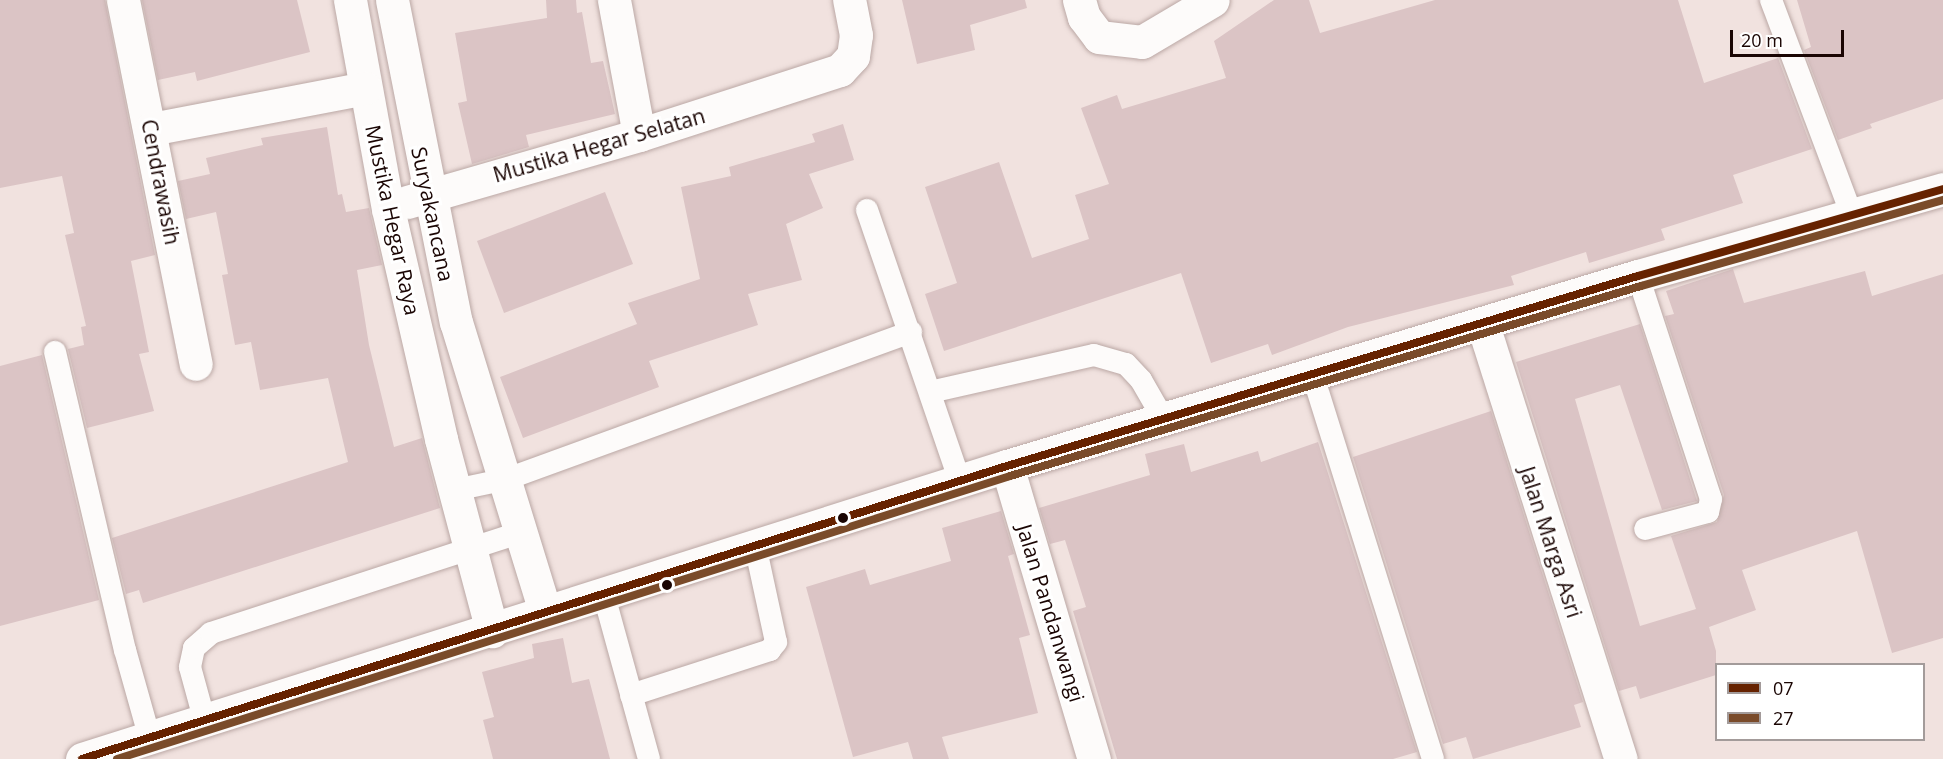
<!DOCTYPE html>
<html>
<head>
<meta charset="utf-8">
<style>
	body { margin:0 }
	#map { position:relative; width:1943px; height:759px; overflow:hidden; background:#f1e2df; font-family:"Open Sans",sans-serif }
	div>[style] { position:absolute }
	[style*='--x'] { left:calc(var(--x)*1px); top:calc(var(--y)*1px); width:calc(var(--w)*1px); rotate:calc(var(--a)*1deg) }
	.building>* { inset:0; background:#dbc4c5 }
	.roads { filter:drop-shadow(0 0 2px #bba8a5) drop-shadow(0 0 2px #bba8a5) }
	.service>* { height:22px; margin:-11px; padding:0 11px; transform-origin:11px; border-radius:11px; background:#fdfbfa }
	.minor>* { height:33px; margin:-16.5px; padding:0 16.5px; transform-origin:16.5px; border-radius:16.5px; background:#fdfbfa }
	.primary>* { height:33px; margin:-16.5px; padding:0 16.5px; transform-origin:16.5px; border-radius:16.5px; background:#fdfbfa }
	.bus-1>* { height:8px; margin:-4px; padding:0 4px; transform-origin:4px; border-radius:4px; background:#620 }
	.bus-2>* { height:8px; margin:-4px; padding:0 4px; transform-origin:4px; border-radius:4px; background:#7a4b2a }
	.dots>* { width:16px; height:16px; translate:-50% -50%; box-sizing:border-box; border:3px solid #fff; border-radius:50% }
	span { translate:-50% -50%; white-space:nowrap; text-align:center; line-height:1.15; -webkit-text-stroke:6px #fff; paint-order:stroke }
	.street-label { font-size:21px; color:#1a0503 }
	.legend { position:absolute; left:1715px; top:663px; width:210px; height:78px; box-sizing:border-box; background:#fff; border:2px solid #a39b9a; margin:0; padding:8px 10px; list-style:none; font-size:18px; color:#1a0503 }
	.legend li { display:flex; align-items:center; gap:12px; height:30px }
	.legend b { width:30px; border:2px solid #a39b9a }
	.scale { position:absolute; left:1730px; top:30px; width:114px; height:27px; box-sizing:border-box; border:3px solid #1a0503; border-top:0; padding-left:8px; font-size:18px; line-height:21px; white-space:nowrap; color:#1a0503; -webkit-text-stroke:4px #fff; paint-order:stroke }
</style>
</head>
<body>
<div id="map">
	<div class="building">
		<div style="clip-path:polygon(0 0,105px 0,155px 255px,131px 261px,149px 352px,139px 354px,154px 411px,87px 428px,68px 349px,84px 345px,81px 327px,86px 326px,65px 235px,74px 233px,62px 176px,0 188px)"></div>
		<div style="clip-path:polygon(142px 0,297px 0,310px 52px,197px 81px,195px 72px,158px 80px)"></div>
		<div style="clip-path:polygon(546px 0,576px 0,577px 13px,582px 12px,591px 63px,603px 61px,615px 114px,526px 135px,529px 147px,472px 164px,458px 103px,467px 101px,455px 33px,547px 18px)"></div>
		<div style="clip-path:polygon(902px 0,1025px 0,1027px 8px,970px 25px,975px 50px,917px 64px)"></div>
		<div style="clip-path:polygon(1274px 0,1309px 0,1320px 33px,1435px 0,1678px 0,1704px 83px,1778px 58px,1812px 149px,1733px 175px,1743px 203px,1661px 229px,1665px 240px,1589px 263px,1586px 252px,1511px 276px,1514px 285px,1348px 327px,1272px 355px,1268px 344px,1211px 363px,1181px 273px,944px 351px,925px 294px,957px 283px,925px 187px,999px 162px,1032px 258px,1089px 239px,1075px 195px,1109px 184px,1081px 108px,1117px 95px,1122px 109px,1226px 78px,1214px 41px)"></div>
		<div style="clip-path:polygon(1797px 0,1943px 0,1943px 99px,1870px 124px,1872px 128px,1838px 140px,1804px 50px,1811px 47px)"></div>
		<div style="clip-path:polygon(843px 124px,854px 160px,809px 174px,823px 208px,786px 224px,802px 280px,748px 294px,758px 325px,649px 361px,659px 387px,523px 438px,500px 377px,637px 324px,628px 303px,700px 279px,681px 187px,731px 176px,729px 167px,815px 142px,812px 134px)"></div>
		<div style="clip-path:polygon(327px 127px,338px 195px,342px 194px,346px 212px,369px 208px,382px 265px,357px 270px,369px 345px,394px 447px,422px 438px,440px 508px,143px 603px,139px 590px,126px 594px,112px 538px,348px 462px,328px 378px,260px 390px,251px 342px,235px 345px,222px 275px,228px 274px,216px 212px,186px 219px,178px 181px,210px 174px,206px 158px,263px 145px,261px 138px)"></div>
		<div style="clip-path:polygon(605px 192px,633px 264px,504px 313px,477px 241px)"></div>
		<div style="clip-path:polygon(1733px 269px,1744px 303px,1865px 271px,1872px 296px,1943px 274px,1943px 638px,1892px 653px,1857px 531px,1742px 570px,1756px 610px,1709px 627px,1716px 651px,1716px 675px,1640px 699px,1636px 686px,1619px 691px,1516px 362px,1640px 324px,1697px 501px,1662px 510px,1620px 385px,1575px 399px,1640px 626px,1696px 609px,1671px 536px,1717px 522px,1724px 495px,1665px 316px,1674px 314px,1666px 291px)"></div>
		<div style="clip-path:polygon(42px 355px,99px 600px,0 626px,0 366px)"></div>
		<div style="clip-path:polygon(1491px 411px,1583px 702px,1574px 705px,1581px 727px,1473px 759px,1466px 737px,1443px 744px,1353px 457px)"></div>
		<div style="clip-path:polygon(1318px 442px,1417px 752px,1393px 759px,1117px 759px,1073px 611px,1086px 607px,1065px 540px,1050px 544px,1039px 508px,1150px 475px,1145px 454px,1184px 444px,1191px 472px,1258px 451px,1261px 462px)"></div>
		<div style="clip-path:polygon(1001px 511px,1014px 554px,1008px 556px,1030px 635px,1019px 638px,1038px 713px,942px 737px,949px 759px,913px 759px,908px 742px,853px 757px,806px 587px,865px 569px,870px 585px,951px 561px,942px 528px)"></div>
		<div style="clip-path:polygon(563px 638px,572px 683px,589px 679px,610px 759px,493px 759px,483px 720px,494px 717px,482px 672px,534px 658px,532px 644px)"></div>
	</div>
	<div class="roads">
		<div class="service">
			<div style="--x:1771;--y:0;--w:231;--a:69.4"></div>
			<div style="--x:867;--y:210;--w:287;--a:71.1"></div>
			<div style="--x:1638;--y:276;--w:235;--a:71.9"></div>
			<div style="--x:1711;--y:499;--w:13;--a:103"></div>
			<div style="--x:1708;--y:512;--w:65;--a:164.9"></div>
			<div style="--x:55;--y:352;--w:306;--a:76.8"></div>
			<div style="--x:125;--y:650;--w:92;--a:74.3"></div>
			<div style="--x:1313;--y:376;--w:401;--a:72.6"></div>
			<div style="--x:930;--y:392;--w:168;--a:-12.7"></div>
			<div style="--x:1094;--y:355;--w:33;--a:16"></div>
			<div style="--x:1126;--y:364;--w:22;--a:47"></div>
			<div style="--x:1141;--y:380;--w:46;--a:60.1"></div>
			<div style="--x:455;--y:490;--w:53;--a:-11.9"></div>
			<div style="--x:507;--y:479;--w:430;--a:-20"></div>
			<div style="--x:603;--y:592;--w:173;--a:74.6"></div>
			<div style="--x:631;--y:695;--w:146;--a:-17.9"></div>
			<div style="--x:770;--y:650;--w:10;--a:-53"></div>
			<div style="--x:776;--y:642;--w:99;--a:-102.2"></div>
			<div style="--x:205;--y:722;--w:57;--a:-105.3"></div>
			<div style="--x:190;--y:667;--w:19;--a:-78"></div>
			<div style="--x:194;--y:648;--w:23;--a:-41"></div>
			<div style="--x:211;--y:633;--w:327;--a:-18"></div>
		</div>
		<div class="minor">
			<div style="--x:123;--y:0;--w:371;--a:78.7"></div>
			<div style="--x:350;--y:0;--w:212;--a:79.7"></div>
			<div style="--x:388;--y:209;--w:236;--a:77"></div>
			<div style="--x:441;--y:439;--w:199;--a:75.1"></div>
			<div style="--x:392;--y:0;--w:328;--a:78.8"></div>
			<div style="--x:456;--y:322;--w:303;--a:72.9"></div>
			<div style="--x:614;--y:0;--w:137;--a:79.5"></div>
			<div style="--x:1079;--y:0;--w:18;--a:74"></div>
			<div style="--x:1084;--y:17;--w:25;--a:53"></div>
			<div style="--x:1099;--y:37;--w:43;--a:6.6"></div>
			<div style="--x:1142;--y:42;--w:82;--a:-30.6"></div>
			<div style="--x:151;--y:129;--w:218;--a:-10.8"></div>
			<div style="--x:407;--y:202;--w:241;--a:-16.1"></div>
			<div style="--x:639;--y:135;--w:211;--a:-17.9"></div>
			<div style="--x:840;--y:70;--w:19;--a:-47"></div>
			<div style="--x:853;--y:56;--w:21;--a:-82"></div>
			<div style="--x:856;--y:35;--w:36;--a:-101"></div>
			<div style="--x:1483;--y:325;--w:455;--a:72.4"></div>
			<div style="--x:1007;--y:466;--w:306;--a:73.5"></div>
		</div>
		<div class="primary">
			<div style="--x:82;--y:759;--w:970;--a:-17.58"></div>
			<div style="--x:1007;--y:466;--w:659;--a:-16.76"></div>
			<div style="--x:1638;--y:276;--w:317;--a:-15.9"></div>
		</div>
	</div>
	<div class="bus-1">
		<div style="--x:82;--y:759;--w:970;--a:-17.58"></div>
		<div style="--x:1007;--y:466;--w:659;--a:-16.76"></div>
		<div style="--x:1638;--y:276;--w:317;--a:-15.9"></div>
	</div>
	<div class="bus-2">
		<div style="--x:117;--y:759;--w:937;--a:-17.58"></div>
		<div style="--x:1010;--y:476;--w:659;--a:-16.76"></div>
		<div style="--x:1641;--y:286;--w:314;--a:-15.9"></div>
	</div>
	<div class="dots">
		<div style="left:843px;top:518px;background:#1a0503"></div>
		<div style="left:667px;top:585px;background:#1a0503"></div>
	</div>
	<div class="street-label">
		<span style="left:599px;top:145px;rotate:-16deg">Mustika Hegar Selatan</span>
		<span style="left:161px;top:182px;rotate:79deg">Cendrawasih</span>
		<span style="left:433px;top:214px;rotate:78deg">Suryakancana</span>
		<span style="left:393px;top:220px;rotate:78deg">Mustika Hegar Raya</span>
		<span style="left:1551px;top:542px;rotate:72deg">Jalan Marga Asri</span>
		<span style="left:1051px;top:613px;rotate:73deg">Jalan Pandanwangi</span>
	</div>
	<ul class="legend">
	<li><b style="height:8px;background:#620"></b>07</li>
	<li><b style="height:8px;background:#7a4b2a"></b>27</li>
	</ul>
	<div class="scale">20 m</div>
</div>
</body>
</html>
